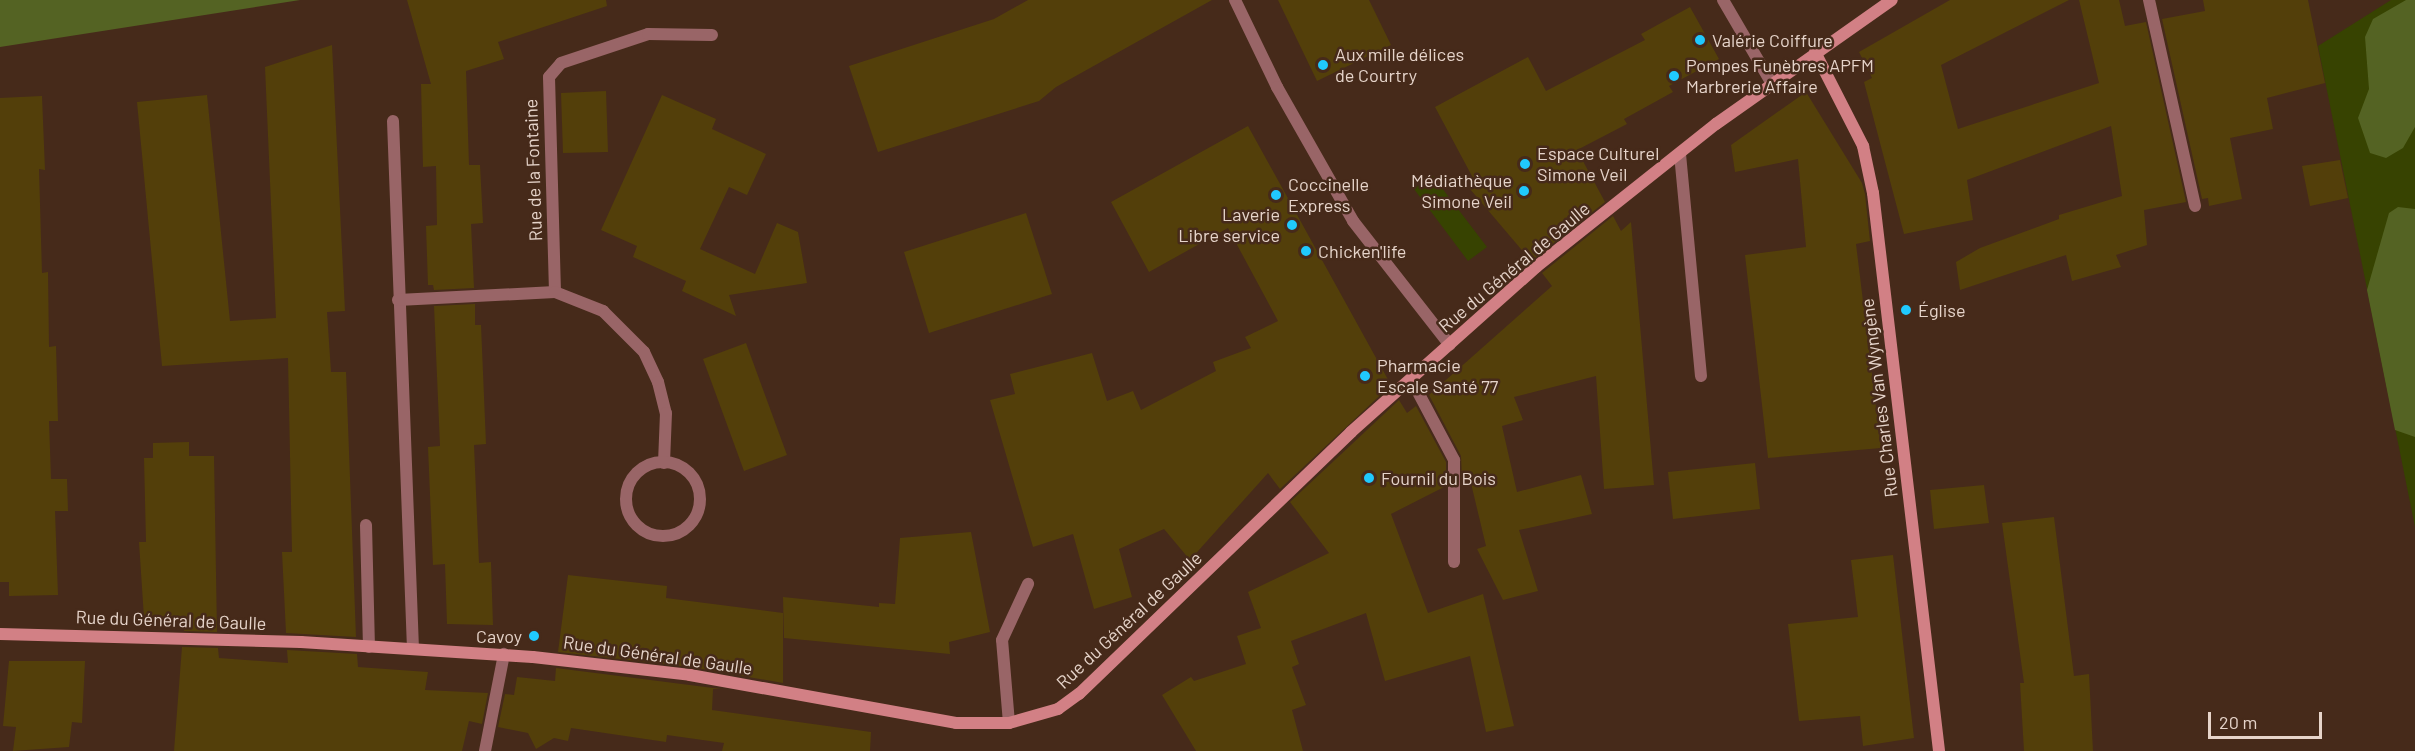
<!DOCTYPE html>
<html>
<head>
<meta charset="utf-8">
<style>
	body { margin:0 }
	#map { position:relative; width:2415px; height:751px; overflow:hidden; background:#462a1a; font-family:Barlow,sans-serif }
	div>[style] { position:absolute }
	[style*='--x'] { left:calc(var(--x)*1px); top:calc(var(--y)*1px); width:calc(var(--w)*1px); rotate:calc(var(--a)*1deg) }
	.green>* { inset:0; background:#374301 }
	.forest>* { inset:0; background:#546323 }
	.building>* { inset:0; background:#533f0a }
	.lane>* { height:12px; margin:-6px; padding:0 6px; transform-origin:6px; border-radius:6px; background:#996567 }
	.street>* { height:12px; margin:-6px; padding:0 6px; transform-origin:6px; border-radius:6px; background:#996567 }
	.street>.ring { margin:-6px; padding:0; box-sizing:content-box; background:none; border:12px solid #996567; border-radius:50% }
	.secondary>* { height:12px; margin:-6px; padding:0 6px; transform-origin:6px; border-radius:6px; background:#d28085 }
	.dots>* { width:16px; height:16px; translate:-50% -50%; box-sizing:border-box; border:3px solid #462a1a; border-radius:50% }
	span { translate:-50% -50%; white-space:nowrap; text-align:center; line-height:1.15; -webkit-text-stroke:5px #462a1a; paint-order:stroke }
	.poi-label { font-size:18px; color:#e6d4ca }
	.left { translate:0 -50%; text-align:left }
	.right { translate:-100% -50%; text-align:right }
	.street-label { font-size:18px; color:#e6d4ca }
	.scale { position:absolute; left:2208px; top:712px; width:114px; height:27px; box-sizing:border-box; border:3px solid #e6d4ca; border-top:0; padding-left:8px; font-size:18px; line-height:21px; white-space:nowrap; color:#e6d4ca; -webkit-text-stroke:4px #462a1a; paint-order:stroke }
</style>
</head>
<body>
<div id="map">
	<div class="green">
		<div style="clip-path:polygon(2391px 0,2415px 0,2415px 527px,2318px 46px)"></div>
		<div style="clip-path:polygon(1432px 175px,1487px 247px,1468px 261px,1414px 189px)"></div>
	</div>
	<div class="forest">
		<div style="clip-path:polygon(0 0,300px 0,0 47px)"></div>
		<div style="clip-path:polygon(2406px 0,2415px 0,2415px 127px,2403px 148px,2386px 158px,2370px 153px,2358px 118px,2369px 89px,2365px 37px,2373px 19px)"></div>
		<div style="clip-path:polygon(2398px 207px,2415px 209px,2415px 437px,2395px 430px,2367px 290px,2389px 213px)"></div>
	</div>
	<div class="building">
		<div style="clip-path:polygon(407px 0,606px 0,607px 6px,498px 42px,504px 59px,466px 71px,469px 165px,480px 165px,483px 223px,471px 224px,474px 288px,434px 290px,433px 285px,428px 285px,426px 226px,437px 225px,436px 166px,423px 167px,421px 84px,431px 84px)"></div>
		<div style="clip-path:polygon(1028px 0,1212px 0,1056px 87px,1039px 101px,878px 152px,849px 66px,994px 19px)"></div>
		<div style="clip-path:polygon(1278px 0,1369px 0,1391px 45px,1317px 81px)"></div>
		<div style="clip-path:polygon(1950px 0,2069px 0,1941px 65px,1958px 129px,2099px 83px,2079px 0,2119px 0,2125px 26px,2146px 22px,2186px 202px,2144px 210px,2147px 245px,2116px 255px,2121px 267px,2072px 281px,2066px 255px,1960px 290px,1956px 262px,1980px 248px,2059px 219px,2059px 215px,2122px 196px,2111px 126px,1967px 180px,1973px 220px,1904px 234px,1864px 82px,1872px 78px,1859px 52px)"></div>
		<div style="clip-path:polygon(2203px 0,2308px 0,2325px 83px,2267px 98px,2273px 129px,2230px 138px,2242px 199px,2209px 206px,2208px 198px,2202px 199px,2162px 19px,2205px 11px)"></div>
		<div style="clip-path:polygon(1690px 7px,1719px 59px,1669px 86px,1673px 92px,1624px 119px,1627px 124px,1577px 150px,1605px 202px,1531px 261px,1464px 182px,1473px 178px,1435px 107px,1528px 57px,1546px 91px,1645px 40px,1641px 34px)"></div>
		<div style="clip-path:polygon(332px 45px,345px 311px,327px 312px,331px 372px,346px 372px,356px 637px,286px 633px,282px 552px,292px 552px,288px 358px,162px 366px,137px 102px,207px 95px,230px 321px,276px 318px,265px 67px)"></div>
		<div style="clip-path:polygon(606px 91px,608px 152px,563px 153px,561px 93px)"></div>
		<div style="clip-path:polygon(1806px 92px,1862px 183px,1865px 194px,1870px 241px,1856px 244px,1881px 448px,1768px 458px,1745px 255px,1806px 247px,1798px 159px,1735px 172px,1731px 145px)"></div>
		<div style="clip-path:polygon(662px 95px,716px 119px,712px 129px,766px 154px,747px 195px,729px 187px,700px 249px,755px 274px,777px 223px,798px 232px,807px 283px,729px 295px,736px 316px,682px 291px,686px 281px,633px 257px,637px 246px,601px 230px)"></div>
		<div style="clip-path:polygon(42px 96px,45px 170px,39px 169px,42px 273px,48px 272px,49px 347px,56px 346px,58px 421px,49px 421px,51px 479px,67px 479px,68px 511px,55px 511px,58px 595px,9px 596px,9px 582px,0 582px,0 98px)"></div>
		<div style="clip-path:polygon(1248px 126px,1391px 385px,1280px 489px,1268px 473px,1190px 560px,1164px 529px,1119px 549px,1132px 597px,1094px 609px,1073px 534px,1033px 547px,990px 400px,1015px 394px,1010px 374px,1092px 353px,1107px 401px,1133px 391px,1141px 410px,1216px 371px,1213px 362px,1251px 348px,1245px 337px,1278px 321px,1228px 228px,1149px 272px,1111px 202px)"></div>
		<div style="clip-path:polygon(2340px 160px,2348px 198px,2310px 206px,2302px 166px)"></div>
		<div style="clip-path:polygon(1026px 213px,1052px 294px,929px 333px,904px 252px)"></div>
		<div style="clip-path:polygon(1613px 216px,1621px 231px,1631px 222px,1654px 485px,1604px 489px,1596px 376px,1514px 397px,1523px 420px,1502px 426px,1517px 492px,1581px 475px,1592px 514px,1519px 530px,1538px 591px,1503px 600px,1477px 549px,1486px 546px,1469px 475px,1462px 478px,1461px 456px,1429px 395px,1552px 286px,1542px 273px)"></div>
		<div style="clip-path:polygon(475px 304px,475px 325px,481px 325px,486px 444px,474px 445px,479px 563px,491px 562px,493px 625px,447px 624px,445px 564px,433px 565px,428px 447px,440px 446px,434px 306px)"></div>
		<div style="clip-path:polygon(746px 343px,787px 455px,744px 471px,703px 359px)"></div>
		<div style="clip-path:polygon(1399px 400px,1407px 413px,1416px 406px,1446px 462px,1446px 486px,1391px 514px,1428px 613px,1483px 594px,1514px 726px,1486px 732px,1470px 656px,1385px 681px,1366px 613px,1291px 641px,1299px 664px,1292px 667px,1306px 705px,1292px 710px,1303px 751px,1196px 751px,1162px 695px,1191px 677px,1194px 681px,1246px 664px,1237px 636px,1261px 628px,1248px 592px,1329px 553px,1290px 502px)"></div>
		<div style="clip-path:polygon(189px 442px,189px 456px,214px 456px,217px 632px,184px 631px,185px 619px,144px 618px,139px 542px,146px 542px,144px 458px,153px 458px,153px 443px)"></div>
		<div style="clip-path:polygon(1755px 463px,1760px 509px,1673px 519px,1668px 472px)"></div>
		<div style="clip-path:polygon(1984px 485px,1989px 523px,1934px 529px,1930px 490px)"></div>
		<div style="clip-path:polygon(2054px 517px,2074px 676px,2089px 674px,2093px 751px,2024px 751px,2020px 683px,2024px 683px,2002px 523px)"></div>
		<div style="clip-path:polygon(971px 532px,990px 632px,949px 642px,950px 654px,784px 638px,783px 597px,879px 607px,879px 603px,895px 604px,900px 538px)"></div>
		<div style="clip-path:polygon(1893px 555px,1914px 738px,1863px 746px,1860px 716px,1799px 721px,1788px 624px,1858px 617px,1851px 560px)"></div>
		<div style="clip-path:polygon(568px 575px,667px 586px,666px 598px,783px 613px,783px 683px,691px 667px,558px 652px)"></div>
		<div style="clip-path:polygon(182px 647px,218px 648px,219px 658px,288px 663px,287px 650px,357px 654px,358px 667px,428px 672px,425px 690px,488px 693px,482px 724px,469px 721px,462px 751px,174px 751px)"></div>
		<div style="clip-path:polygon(9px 661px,85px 661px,82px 723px,72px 722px,69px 747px,13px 751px,16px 727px,3px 726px)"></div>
		<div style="clip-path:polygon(556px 668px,721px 689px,713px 689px,712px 710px,871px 732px,870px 751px,722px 751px,724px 743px,667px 735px,666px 742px,571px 728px,568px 741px,554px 738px,536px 749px,528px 733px,498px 727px,505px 694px,514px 695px,517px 677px,555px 681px)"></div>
	</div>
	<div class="lane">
		<div style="--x:2149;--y:0;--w:211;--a:77.4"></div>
		<div style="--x:1411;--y:379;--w:92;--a:62"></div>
		<div style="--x:1454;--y:460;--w:102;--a:90"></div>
		<div style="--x:366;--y:525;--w:122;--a:88.6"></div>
		<div style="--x:1009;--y:723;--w:83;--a:-94.8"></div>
		<div style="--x:1002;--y:640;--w:62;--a:-65.1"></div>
	</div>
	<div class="street">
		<div style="--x:1235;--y:0;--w:97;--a:64.2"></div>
		<div style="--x:1277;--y:87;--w:154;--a:60.4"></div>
		<div style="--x:1353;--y:221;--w:157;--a:52"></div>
		<div style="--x:1723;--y:0;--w:97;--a:59.7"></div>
		<div style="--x:393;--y:121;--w:528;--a:87.83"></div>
		<div style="--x:1680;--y:154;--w:223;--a:84.6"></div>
		<div style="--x:555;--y:292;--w:215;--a:-91.6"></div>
		<div style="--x:549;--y:77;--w:18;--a:-49"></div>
		<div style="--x:561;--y:63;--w:92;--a:-18.4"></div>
		<div style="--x:648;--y:34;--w:64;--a:0.9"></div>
		<div style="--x:398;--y:300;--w:157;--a:-2.9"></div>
		<div style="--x:555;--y:292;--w:52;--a:21.6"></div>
		<div style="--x:603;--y:311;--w:58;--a:45"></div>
		<div style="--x:644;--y:352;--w:33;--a:65"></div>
		<div style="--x:658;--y:382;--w:32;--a:76"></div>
		<div style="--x:666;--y:413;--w:50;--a:92.3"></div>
		<div class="ring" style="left:626px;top:462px;width:62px;height:62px"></div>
		<div style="--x:485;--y:751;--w:99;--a:-78.9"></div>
	</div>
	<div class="secondary">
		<div style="--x:1815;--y:52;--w:106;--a:62.9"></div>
		<div style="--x:1863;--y:146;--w:48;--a:78"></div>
		<div style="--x:1873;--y:193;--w:562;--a:83.25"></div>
		<div style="--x:0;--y:634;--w:301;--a:1.5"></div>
		<div style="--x:301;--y:642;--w:232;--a:3.7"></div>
		<div style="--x:533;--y:657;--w:158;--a:6.5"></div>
		<div style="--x:690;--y:675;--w:270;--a:10.2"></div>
		<div style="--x:956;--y:723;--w:53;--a:0"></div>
		<div style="--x:1009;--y:723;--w:51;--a:-15.9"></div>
		<div style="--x:1058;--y:709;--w:26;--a:-36"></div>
		<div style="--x:1079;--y:694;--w:378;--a:-43.9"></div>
		<div style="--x:1351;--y:432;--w:248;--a:-41.7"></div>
		<div style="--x:1536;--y:267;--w:230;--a:-38.5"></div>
		<div style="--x:1716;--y:124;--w:215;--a:-35.2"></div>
	</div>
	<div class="dots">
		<div style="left:1700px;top:40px;background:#20c9fd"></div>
		<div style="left:1323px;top:65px;background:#20c9fd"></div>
		<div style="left:1674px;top:76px;background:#20c9fd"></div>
		<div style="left:1525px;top:164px;background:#20c9fd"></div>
		<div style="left:1524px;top:191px;background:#20c9fd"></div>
		<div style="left:1276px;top:195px;background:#20c9fd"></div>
		<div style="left:1292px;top:225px;background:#20c9fd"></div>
		<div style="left:1306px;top:251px;background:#20c9fd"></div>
		<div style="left:1906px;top:310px;background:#20c9fd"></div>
		<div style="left:1365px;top:376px;background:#20c9fd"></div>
		<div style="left:1369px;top:478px;background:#20c9fd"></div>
		<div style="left:534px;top:636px;background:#20c9fd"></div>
	</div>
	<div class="poi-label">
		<span class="left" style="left:1712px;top:40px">Valérie Coiffure</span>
		<span class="left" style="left:1335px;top:65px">Aux mille délices<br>de Courtry</span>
		<span class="left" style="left:1686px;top:76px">Pompes Funèbres APFM<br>Marbrerie Affaire</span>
		<span class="left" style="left:1537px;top:164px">Espace Culturel<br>Simone Veil</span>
		<span class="right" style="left:1512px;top:191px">Médiathèque<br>Simone Veil</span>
		<span class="left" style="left:1288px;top:195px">Coccinelle<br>Express</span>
		<span class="right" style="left:1280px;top:225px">Laverie<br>Libre service</span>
		<span class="left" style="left:1318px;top:251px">Chicken'life</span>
		<span class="left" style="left:1918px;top:310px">Église</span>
		<span class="left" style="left:1377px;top:376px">Pharmacie<br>Escale Santé 77</span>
		<span class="left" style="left:1381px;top:478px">Fournil du Bois</span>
		<span class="right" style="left:522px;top:636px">Cavoy</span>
	</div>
	<div class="street-label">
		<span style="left:533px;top:170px;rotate:-92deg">Rue de la Fontaine</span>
		<span style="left:1514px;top:267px;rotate:-40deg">Rue du Général de Gaulle</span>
		<span style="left:1879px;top:398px;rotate:-97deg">Rue Charles Van Wyngène</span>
		<span style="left:171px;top:620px;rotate:2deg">Rue du Général de Gaulle</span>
		<span style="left:1129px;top:620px;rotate:-43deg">Rue du Général de Gaulle</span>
		<span style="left:658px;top:655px;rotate:8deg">Rue du Général de Gaulle</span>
	</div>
	<div class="scale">20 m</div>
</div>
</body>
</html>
